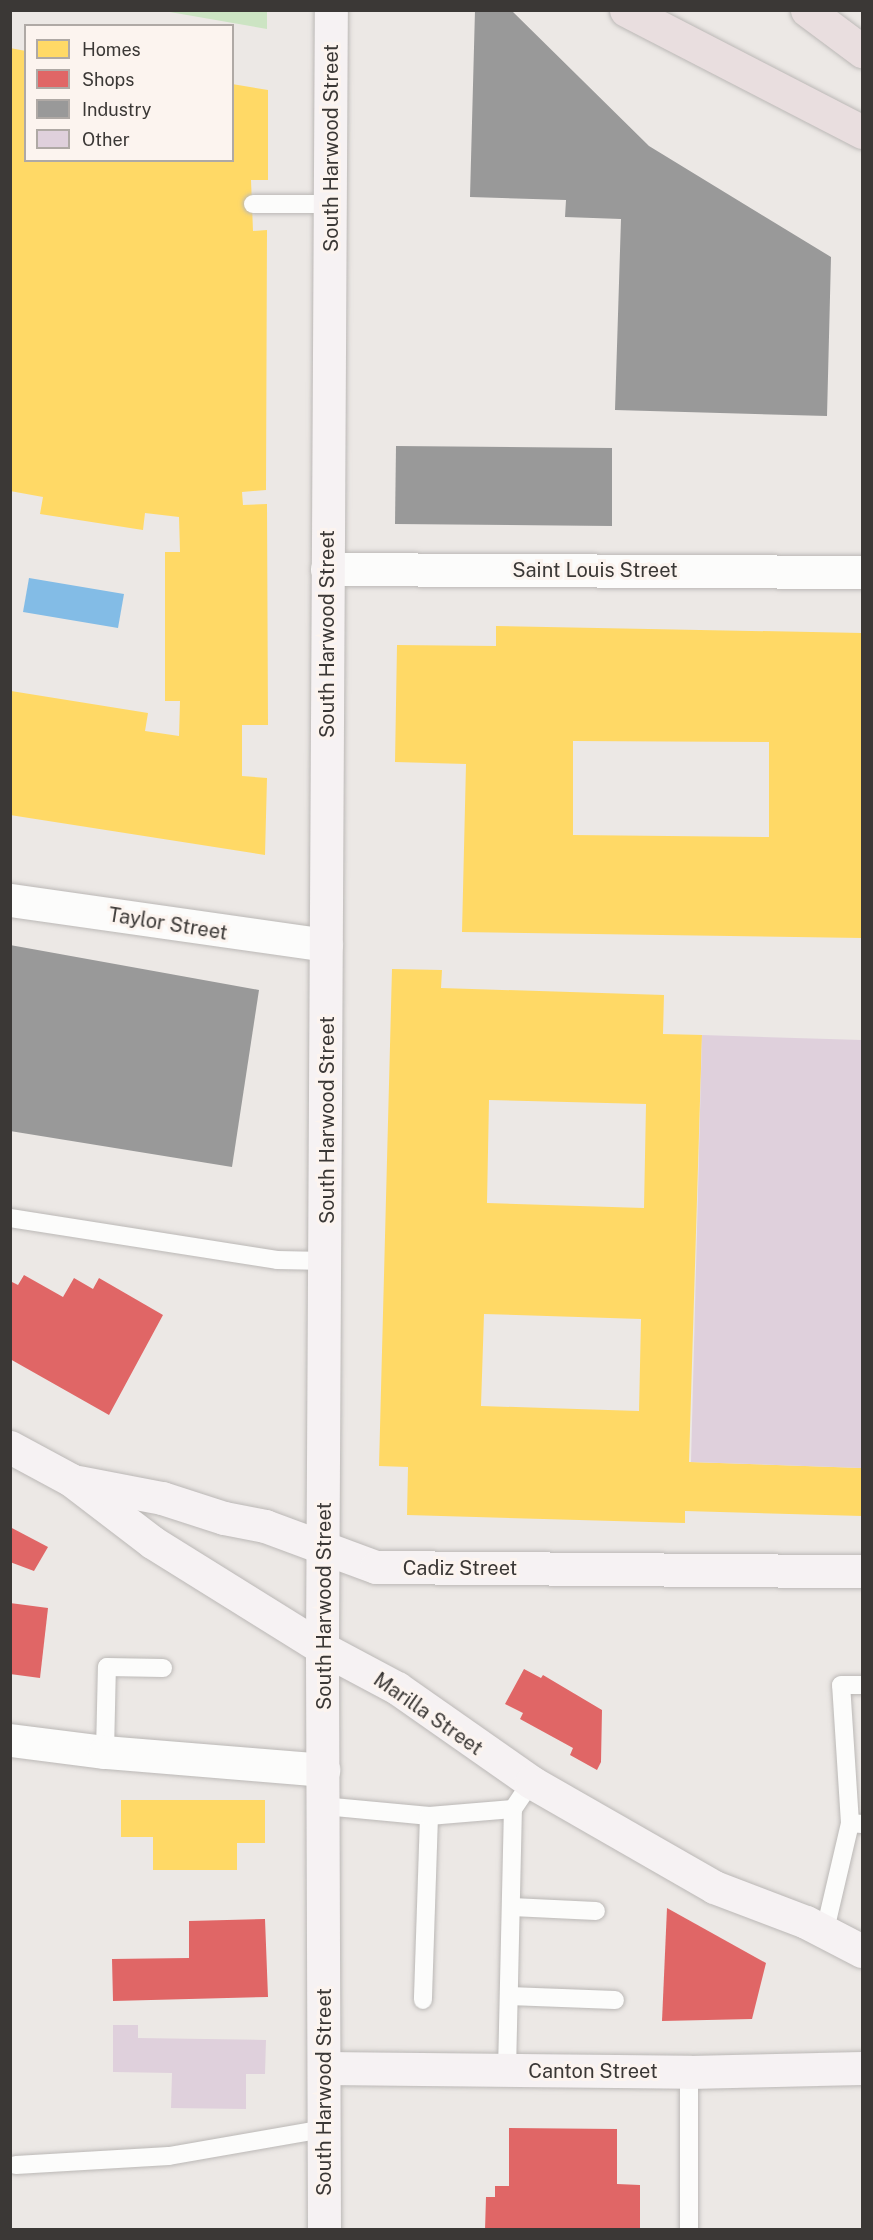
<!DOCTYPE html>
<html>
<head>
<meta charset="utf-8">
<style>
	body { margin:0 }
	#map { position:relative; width:873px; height:2240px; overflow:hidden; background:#ece8e5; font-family:"Public Sans",sans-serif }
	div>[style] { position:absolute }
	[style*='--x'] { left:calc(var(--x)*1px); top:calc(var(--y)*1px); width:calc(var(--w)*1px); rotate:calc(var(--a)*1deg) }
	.green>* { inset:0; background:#cce4c3 }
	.water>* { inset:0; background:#83bce6 }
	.homes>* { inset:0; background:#ffd966 }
	.shops>* { inset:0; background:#e06666 }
	.industry>* { inset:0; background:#999 }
	.building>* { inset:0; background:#dfd0dc }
	.roads { filter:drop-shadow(0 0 2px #bbb8b6) drop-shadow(0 0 2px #bbb8b6) }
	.service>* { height:18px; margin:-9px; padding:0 9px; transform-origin:9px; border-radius:9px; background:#fcfcfb }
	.minor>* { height:33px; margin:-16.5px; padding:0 16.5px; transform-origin:16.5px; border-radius:16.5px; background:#fcfcfb }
	.secondary>* { height:33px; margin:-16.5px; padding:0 16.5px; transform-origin:16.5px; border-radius:16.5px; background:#f6f2f3 }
	.motorway>* { height:33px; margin:-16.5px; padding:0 16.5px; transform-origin:16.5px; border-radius:16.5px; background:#e9dedf }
	span { translate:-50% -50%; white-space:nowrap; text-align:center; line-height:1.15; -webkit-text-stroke:6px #fcf4ef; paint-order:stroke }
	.street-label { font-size:20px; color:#3b3836 }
	.frame { position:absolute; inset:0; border:12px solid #3b3836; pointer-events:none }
	.legend { position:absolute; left:24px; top:24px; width:210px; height:138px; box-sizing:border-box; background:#fcf4ef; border:2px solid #afa9a5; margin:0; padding:8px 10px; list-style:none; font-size:18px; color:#3b3836 }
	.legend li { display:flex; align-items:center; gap:12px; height:30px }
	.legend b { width:30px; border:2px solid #afa9a5 }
</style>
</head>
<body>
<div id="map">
	<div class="green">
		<div style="clip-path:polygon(164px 11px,267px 11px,267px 29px)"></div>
	</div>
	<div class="water">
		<div style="clip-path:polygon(29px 578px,124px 594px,118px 628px,23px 612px)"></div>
	</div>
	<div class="homes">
		<div style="clip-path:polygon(10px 48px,26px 51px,26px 160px,232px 160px,232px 84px,268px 90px,268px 180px,251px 180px,253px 231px,267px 230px,266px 490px,242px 492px,243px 505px,267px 504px,268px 725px,242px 725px,242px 776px,267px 778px,265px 855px,10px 815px,11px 691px,148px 713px,145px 731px,179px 736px,180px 701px,165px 701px,165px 552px,180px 552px,179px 517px,145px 513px,143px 530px,40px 514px,43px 497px,10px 491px)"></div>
		<div style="clip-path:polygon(evenodd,496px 626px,862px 633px,862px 938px,462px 932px,466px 764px,395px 762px,397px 645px,496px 646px,496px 626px,573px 741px,769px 742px,769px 837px,573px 835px,573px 741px)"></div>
		<div style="clip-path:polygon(evenodd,392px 969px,442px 970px,441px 988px,664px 995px,663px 1034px,702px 1035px,689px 1462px,862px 1468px,862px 1516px,685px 1511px,685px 1523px,407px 1515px,408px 1467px,379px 1466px,392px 969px,489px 1100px,646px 1104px,644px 1208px,487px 1203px,489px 1100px,392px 969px,484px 1314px,641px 1319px,639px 1411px,481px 1406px,484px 1314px)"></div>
		<div style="clip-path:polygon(121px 1800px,265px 1800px,265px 1843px,237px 1843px,237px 1870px,153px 1870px,153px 1837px,121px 1837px)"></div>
	</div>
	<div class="shops">
		<div style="clip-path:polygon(24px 1275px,63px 1297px,74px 1278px,93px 1289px,99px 1278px,163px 1315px,109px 1415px,10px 1359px,10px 1281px,18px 1285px)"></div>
		<div style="clip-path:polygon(10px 1527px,48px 1547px,34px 1571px,10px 1562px)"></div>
		<div style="clip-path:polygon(10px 1603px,48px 1608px,40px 1678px,10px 1674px)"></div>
		<div style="clip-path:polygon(524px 1669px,541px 1678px,543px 1675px,602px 1710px,601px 1762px,597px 1770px,570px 1755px,573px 1748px,520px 1719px,523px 1713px,505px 1704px)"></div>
		<div style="clip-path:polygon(667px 1908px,766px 1963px,752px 2019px,662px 2021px)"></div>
		<div style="clip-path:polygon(265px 1919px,268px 1997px,113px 2001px,112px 1959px,189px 1958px,189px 1921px)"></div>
		<div style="clip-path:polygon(509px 2128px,617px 2129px,617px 2184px,640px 2185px,640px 2230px,485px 2230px,486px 2197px,495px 2197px,495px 2186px,509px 2186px)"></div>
	</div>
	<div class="industry">
		<div style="clip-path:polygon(475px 10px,511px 10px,649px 146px,831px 257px,827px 416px,615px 410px,621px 219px,565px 217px,566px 200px,470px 197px)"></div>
		<div style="clip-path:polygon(396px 446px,612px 448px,612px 526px,395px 524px)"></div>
		<div style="clip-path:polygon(10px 945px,259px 990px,232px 1167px,10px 1131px)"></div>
	</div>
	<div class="building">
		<div style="clip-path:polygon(702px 1035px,862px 1040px,862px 1468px,691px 1462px)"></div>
		<div style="clip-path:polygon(113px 2025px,138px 2025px,138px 2038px,266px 2040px,265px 2074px,246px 2074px,246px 2109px,171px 2108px,172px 2073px,113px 2072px)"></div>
	</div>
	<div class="roads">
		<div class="service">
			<div style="--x:253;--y:204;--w:79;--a:0"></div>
			<div style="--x:10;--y:1218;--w:270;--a:8.9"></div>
			<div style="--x:277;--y:1260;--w:50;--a:1.1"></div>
			<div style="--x:105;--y:1752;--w:85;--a:-88.7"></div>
			<div style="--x:107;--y:1667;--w:56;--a:1"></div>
			<div style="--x:323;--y:1806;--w:106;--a:5.4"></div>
			<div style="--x:429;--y:1816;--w:184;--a:91.9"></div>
			<div style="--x:429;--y:1816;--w:84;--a:-4.8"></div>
			<div style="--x:850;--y:1823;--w:138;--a:-93.7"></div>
			<div style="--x:841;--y:1685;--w:21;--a:0"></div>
			<div style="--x:512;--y:1907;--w:84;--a:2.7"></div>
			<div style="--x:825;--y:1930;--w:110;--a:-76.8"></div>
			<div style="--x:850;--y:1823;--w:12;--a:5"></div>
			<div style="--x:509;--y:1996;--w:106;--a:2.2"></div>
			<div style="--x:507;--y:2071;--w:262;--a:-88.7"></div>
			<div style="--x:513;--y:1809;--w:32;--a:-56"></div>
			<div style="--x:16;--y:2165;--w:153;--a:-3.4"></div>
			<div style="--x:169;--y:2156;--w:157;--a:-9.9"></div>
			<div style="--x:689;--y:2230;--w:158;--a:-90"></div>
		</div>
		<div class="minor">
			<div style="--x:327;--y:569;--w:535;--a:0.32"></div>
			<div style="--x:10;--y:900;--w:319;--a:8.1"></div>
			<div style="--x:10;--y:1740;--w:96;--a:7.2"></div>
			<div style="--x:105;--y:1752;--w:219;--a:4.7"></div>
		</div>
		<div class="secondary">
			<div style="--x:10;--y:1447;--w:69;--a:28.4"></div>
			<div style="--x:71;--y:1480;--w:102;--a:37.4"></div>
			<div style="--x:152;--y:1542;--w:200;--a:31.9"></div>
			<div style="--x:322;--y:1648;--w:85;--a:28.1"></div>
			<div style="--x:397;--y:1688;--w:164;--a:35"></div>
			<div style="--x:531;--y:1782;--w:211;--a:29.8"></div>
			<div style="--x:714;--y:1887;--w:98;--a:20.8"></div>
			<div style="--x:806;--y:1922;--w:63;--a:27.4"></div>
			<div style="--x:78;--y:1482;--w:86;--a:10.8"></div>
			<div style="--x:162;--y:1498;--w:65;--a:17.9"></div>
			<div style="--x:224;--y:1518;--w:42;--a:11"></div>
			<div style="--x:265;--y:1526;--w:118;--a:20.3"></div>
			<div style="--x:376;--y:1567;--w:486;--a:0.5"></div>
			<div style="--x:324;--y:2068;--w:365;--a:0.6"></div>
			<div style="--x:689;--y:2072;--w:173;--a:-1.3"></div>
			<div style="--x:324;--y:2230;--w:582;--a:-90.2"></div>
			<div style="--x:322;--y:1648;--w:1638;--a:-89.69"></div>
		</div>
		<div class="motorway">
			<div style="--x:626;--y:10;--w:266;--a:27.3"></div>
			<div style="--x:807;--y:10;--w:69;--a:36.7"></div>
		</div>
	</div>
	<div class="street-label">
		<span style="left:331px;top:148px;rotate:-90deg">South Harwood Street</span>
		<span style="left:595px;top:570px">Saint Louis Street</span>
		<span style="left:327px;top:634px;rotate:-90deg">South Harwood Street</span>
		<span style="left:168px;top:924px;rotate:9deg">Taylor Street</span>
		<span style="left:327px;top:1120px;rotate:-90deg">South Harwood Street</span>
		<span style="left:460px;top:1568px">Cadiz Street</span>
		<span style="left:324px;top:1606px;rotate:-90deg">South Harwood Street</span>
		<span style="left:428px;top:1714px;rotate:35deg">Marilla Street</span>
		<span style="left:593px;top:2071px">Canton Street</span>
		<span style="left:324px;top:2092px;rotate:-90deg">South Harwood Street</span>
	</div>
	<div class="frame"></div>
	<ul class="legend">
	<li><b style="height:16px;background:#ffd966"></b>Homes</li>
	<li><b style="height:16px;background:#e06666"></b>Shops</li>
	<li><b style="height:16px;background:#999"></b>Industry</li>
	<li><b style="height:16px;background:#dfd0dc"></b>Other</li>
	</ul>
</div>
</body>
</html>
